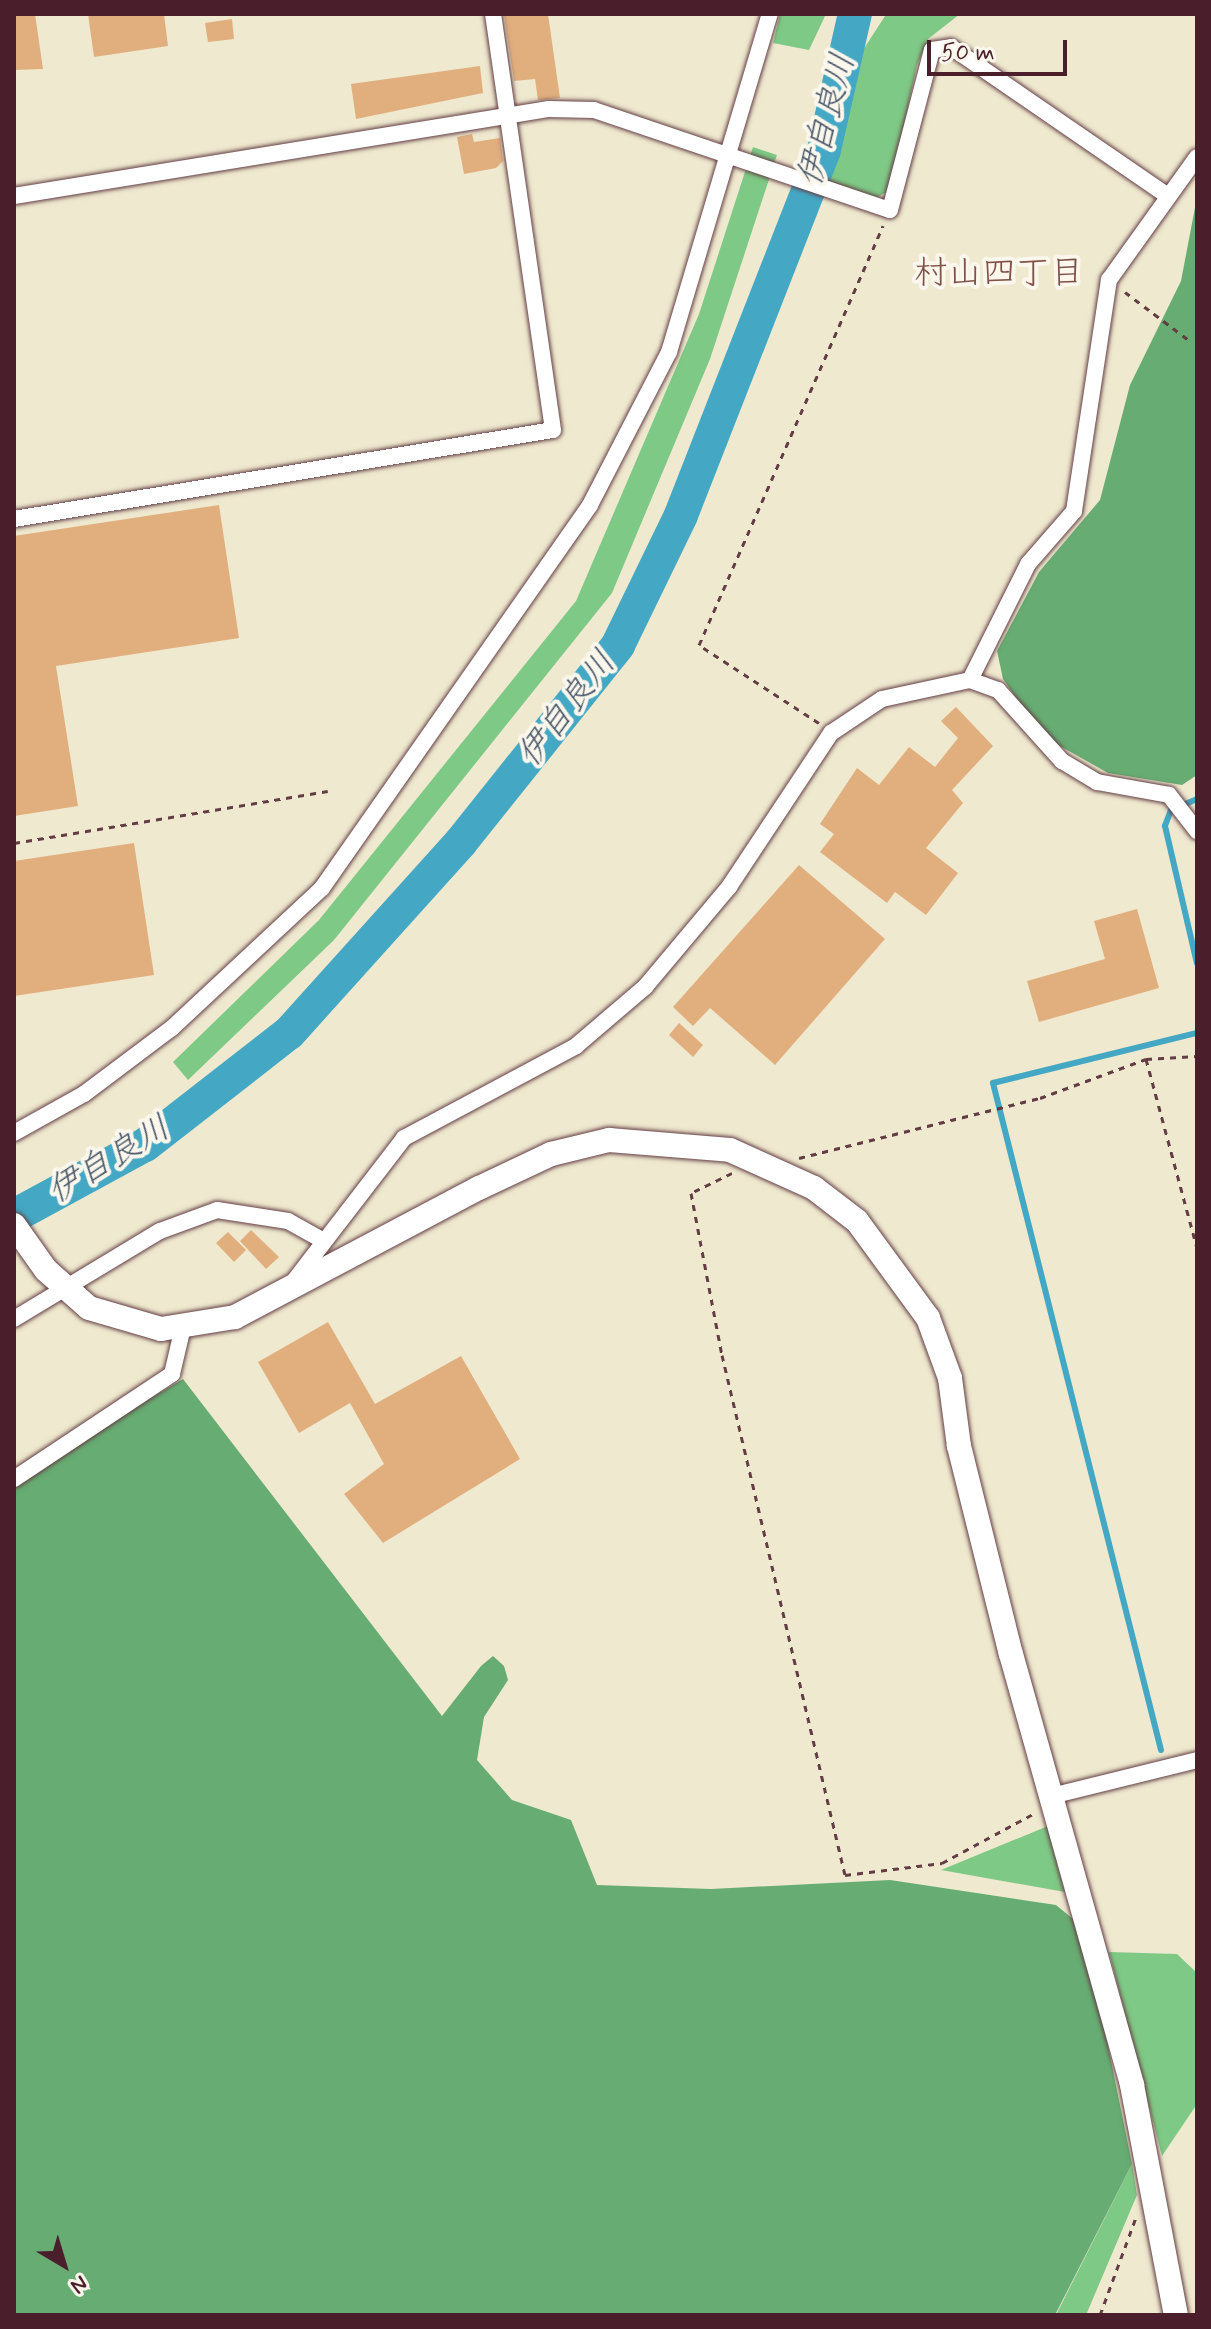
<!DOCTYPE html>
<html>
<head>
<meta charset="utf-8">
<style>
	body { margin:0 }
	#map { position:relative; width:1211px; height:2329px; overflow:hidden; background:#efe9cf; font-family:Mynerve,"Klee One",sans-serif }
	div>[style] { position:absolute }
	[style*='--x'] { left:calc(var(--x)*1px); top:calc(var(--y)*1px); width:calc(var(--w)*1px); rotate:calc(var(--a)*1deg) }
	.green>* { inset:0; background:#7fc986 }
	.forest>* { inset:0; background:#67ad73 }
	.stream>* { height:6px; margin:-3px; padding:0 3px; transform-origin:3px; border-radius:3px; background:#44a8c4 }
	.river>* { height:34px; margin:-17px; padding:0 17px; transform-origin:17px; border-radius:17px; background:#44a8c4 }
	.building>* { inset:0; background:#e1af7e }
	.path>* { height:3px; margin-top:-1.5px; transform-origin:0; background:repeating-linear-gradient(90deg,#633d44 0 6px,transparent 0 12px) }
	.roads { filter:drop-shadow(0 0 2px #633d44) drop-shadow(0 0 2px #633d44) }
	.street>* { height:16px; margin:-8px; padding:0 8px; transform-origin:8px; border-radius:8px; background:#fff }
	.secondary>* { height:24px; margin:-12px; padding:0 12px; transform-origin:12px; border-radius:12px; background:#fff }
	span { translate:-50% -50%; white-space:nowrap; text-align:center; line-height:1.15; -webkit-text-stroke:8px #fbf7ec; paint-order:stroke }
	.water-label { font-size:34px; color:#485668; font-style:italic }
	.neighbourhood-label { font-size:34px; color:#7f5148 }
	.frame { position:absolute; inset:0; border:16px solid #4a1f2b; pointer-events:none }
	.north { position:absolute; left:24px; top:2225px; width:80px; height:80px; -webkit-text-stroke:6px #fbf7ec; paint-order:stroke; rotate:142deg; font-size:22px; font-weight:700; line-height:32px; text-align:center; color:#4a1f2b }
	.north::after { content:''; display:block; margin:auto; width:28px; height:36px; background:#4a1f2b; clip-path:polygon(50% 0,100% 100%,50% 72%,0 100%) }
	.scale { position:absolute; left:927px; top:40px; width:140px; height:36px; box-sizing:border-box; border:4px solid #4a1f2b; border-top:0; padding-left:10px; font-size:24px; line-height:28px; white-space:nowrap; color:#4a1f2b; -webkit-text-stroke:6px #fbf7ec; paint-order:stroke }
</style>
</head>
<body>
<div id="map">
	<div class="green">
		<div style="clip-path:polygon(780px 14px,826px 14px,809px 50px,773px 43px)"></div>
		<div style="clip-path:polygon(960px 14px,928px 39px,917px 65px,890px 190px,878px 197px,829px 184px,856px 61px,885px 16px)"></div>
		<div style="clip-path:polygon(753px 147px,777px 155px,710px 359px,612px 593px,334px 940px,188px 1080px,173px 1062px,319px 920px,576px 601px,699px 314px)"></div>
		<div style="clip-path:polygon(1048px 1826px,1065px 1892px,941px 1870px)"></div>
		<div style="clip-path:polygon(1109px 1952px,1177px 1954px,1197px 1973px,1197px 2104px,1162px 2156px)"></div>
		<div style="clip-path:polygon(1132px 2164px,1137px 2195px,1086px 2315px,1056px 2315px)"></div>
	</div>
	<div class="forest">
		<div style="clip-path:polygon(1197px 197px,1197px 775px,1182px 785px,1108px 773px,1044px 737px,1003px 679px,997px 651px,1039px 572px,1100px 500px,1130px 385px,1181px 281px)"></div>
		<div style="clip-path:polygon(183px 1379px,442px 1716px,481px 1666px,493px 1656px,504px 1666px,508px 1680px,484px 1717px,477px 1760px,512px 1800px,571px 1820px,597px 1885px,711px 1889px,890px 1880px,1056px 1905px,1084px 1928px,1132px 2164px,1055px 2315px,14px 2315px,14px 1479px)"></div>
	</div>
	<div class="stream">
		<div style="--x:1197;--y:799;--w:28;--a:157"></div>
		<div style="--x:1171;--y:810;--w:17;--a:111"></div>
		<div style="--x:1165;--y:826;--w:141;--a:76.9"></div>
		<div style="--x:1161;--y:1750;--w:688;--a:-104.14"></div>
		<div style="--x:993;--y:1083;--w:210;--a:-13.8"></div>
	</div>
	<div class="river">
		<div style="--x:14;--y:1216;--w:149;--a:-28.5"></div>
		<div style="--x:145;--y:1145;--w:182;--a:-37.9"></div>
		<div style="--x:289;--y:1033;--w:257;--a:-48"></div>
		<div style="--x:461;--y:842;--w:252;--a:-51.4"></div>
		<div style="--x:618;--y:645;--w:144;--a:-64.1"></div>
		<div style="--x:681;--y:515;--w:392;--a:-68.6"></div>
		<div style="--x:824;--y:150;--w:139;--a:-77.2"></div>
	</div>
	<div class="building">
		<div style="clip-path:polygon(14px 14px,35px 14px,43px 69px,14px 70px)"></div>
		<div style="clip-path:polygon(88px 14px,164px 14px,168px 46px,94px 57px)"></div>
		<div style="clip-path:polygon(504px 14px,548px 14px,560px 98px,538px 100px,535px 79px,514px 81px)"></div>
		<div style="clip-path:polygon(232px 19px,234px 39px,208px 42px,205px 23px)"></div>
		<div style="clip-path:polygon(480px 66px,483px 93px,356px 119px,351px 84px)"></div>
		<div style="clip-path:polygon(472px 134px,474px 142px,500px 138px,503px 161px,496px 168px,464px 174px,457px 137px)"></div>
		<div style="clip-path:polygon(219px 505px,239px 638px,56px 666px,78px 806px,14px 816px,14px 536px)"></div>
		<div style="clip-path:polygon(956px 707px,993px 746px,952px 790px,963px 803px,926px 848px,958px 873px,926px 915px,895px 892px,887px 903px,820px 852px,834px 834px,820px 824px,857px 768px,879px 785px,909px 747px,935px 767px,958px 738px,941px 721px)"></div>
		<div style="clip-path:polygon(134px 843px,154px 975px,14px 996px,14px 861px)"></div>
		<div style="clip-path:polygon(799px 865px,885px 939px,775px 1065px,710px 1008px,693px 1026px,673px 1007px)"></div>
		<div style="clip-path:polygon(1137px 909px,1159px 988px,1039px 1022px,1027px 981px,1105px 959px,1094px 921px)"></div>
		<div style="clip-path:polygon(679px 1023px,703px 1045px,693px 1057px,669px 1035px)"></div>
		<div style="clip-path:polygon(251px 1230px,279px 1257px,266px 1269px,240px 1241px)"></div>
		<div style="clip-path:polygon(228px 1232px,246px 1250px,234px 1262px,216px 1243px)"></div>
		<div style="clip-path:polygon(328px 1322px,375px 1404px,461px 1356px,520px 1459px,383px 1543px,344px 1494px,384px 1464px,350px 1403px,299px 1433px,258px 1362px)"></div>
	</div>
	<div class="path">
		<div style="--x:1125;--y:292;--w:81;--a:37"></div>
		<div style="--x:819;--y:723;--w:143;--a:-147"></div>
		<div style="--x:699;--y:645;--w:458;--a:-66.3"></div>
		<div style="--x:14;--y:843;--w:318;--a:-9.4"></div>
		<div style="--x:1146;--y:1059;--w:196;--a:74.9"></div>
		<div style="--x:799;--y:1158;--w:248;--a:-14"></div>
		<div style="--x:1040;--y:1098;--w:113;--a:-20.2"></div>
		<div style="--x:1146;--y:1059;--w:51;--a:-3.4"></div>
		<div style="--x:732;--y:1173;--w:46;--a:154"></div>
		<div style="--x:691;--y:1193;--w:165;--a:79.2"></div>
		<div style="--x:722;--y:1355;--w:534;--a:76.69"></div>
		<div style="--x:845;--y:1875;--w:98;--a:-7.1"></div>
		<div style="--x:942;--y:1863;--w:106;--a:-28.3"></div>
		<div style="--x:1100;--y:2315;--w:104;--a:-69.8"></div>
	</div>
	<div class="roads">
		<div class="street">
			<div style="--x:14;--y:196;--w:542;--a:-9.24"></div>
			<div style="--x:549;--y:109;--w:45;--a:1.3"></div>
			<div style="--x:594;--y:110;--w:312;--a:18.7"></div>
			<div style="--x:890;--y:210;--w:165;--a:-75.3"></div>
			<div style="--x:932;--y:50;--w:19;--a:-9"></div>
			<div style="--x:951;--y:47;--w:263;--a:34.5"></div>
			<div style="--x:14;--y:519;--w:546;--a:-9.38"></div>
			<div style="--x:553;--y:430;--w:420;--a:-98.2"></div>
			<div style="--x:970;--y:680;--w:130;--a:-63.4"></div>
			<div style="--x:1028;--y:564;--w:70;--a:-49"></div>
			<div style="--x:1074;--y:511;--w:234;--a:-81.4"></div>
			<div style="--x:1109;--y:280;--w:151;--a:-54.4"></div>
			<div style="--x:14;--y:1133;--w:80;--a:-29.1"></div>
			<div style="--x:84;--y:1094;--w:110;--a:-36.9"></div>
			<div style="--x:172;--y:1028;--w:205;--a:-43"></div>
			<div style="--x:322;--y:888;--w:467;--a:-55"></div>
			<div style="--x:590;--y:505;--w:172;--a:-62.7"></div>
			<div style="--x:669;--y:352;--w:353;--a:-73.4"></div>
			<div style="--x:287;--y:1290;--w:192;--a:-52.4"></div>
			<div style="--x:404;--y:1138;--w:195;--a:-28.1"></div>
			<div style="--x:576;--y:1046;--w:91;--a:-40.5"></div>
			<div style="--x:645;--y:987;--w:131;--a:-50"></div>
			<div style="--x:729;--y:887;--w:185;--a:-56.5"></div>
			<div style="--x:831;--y:733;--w:61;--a:-33.7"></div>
			<div style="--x:882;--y:699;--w:90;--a:-12.2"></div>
			<div style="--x:970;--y:680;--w:30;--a:20"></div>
			<div style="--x:998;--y:690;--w:96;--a:48"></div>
			<div style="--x:1062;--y:761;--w:41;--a:31"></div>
			<div style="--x:1097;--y:782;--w:73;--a:10.2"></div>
			<div style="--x:1169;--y:795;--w:46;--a:52.1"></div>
			<div style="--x:14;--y:1319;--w:170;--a:-31.1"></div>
			<div style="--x:160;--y:1231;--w:61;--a:-20.2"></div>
			<div style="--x:217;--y:1210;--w:72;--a:8.8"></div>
			<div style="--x:288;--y:1221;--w:41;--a:29.1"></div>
			<div style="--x:14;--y:1479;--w:190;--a:-33.6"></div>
			<div style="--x:172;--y:1374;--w:48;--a:-76.8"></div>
			<div style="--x:1055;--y:1795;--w:146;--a:-13.8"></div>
		</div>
		<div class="secondary">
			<div style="--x:14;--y:1225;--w:55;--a:54.6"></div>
			<div style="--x:46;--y:1270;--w:57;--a:41.5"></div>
			<div style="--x:89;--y:1308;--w:75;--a:16.3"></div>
			<div style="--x:161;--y:1329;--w:75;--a:-9.2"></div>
			<div style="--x:235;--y:1317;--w:276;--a:-27.9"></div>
			<div style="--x:479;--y:1188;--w:80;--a:-25.3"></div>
			<div style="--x:551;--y:1154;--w:60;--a:-13.6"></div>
			<div style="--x:609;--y:1140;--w:121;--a:4.7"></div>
			<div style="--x:730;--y:1150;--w:92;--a:24.3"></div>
			<div style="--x:814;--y:1188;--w:54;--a:37.5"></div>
			<div style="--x:857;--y:1221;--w:120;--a:53.8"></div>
			<div style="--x:928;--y:1318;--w:64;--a:69.9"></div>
			<div style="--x:950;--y:1378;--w:69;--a:82.5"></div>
			<div style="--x:959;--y:1446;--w:214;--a:76"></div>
			<div style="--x:1011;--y:1654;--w:448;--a:74.3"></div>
			<div style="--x:1132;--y:2085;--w:234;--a:79.2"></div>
		</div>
	</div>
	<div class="water-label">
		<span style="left:827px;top:120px;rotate:-75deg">伊自良川</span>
		<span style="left:567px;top:709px;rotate:-52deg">伊自良川</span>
		<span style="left:109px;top:1160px;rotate:-31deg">伊自良川</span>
	</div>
	<div class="neighbourhood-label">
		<span style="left:999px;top:274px">村山四丁目</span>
	</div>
	<div class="frame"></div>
	<div class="north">N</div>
	<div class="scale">50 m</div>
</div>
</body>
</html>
